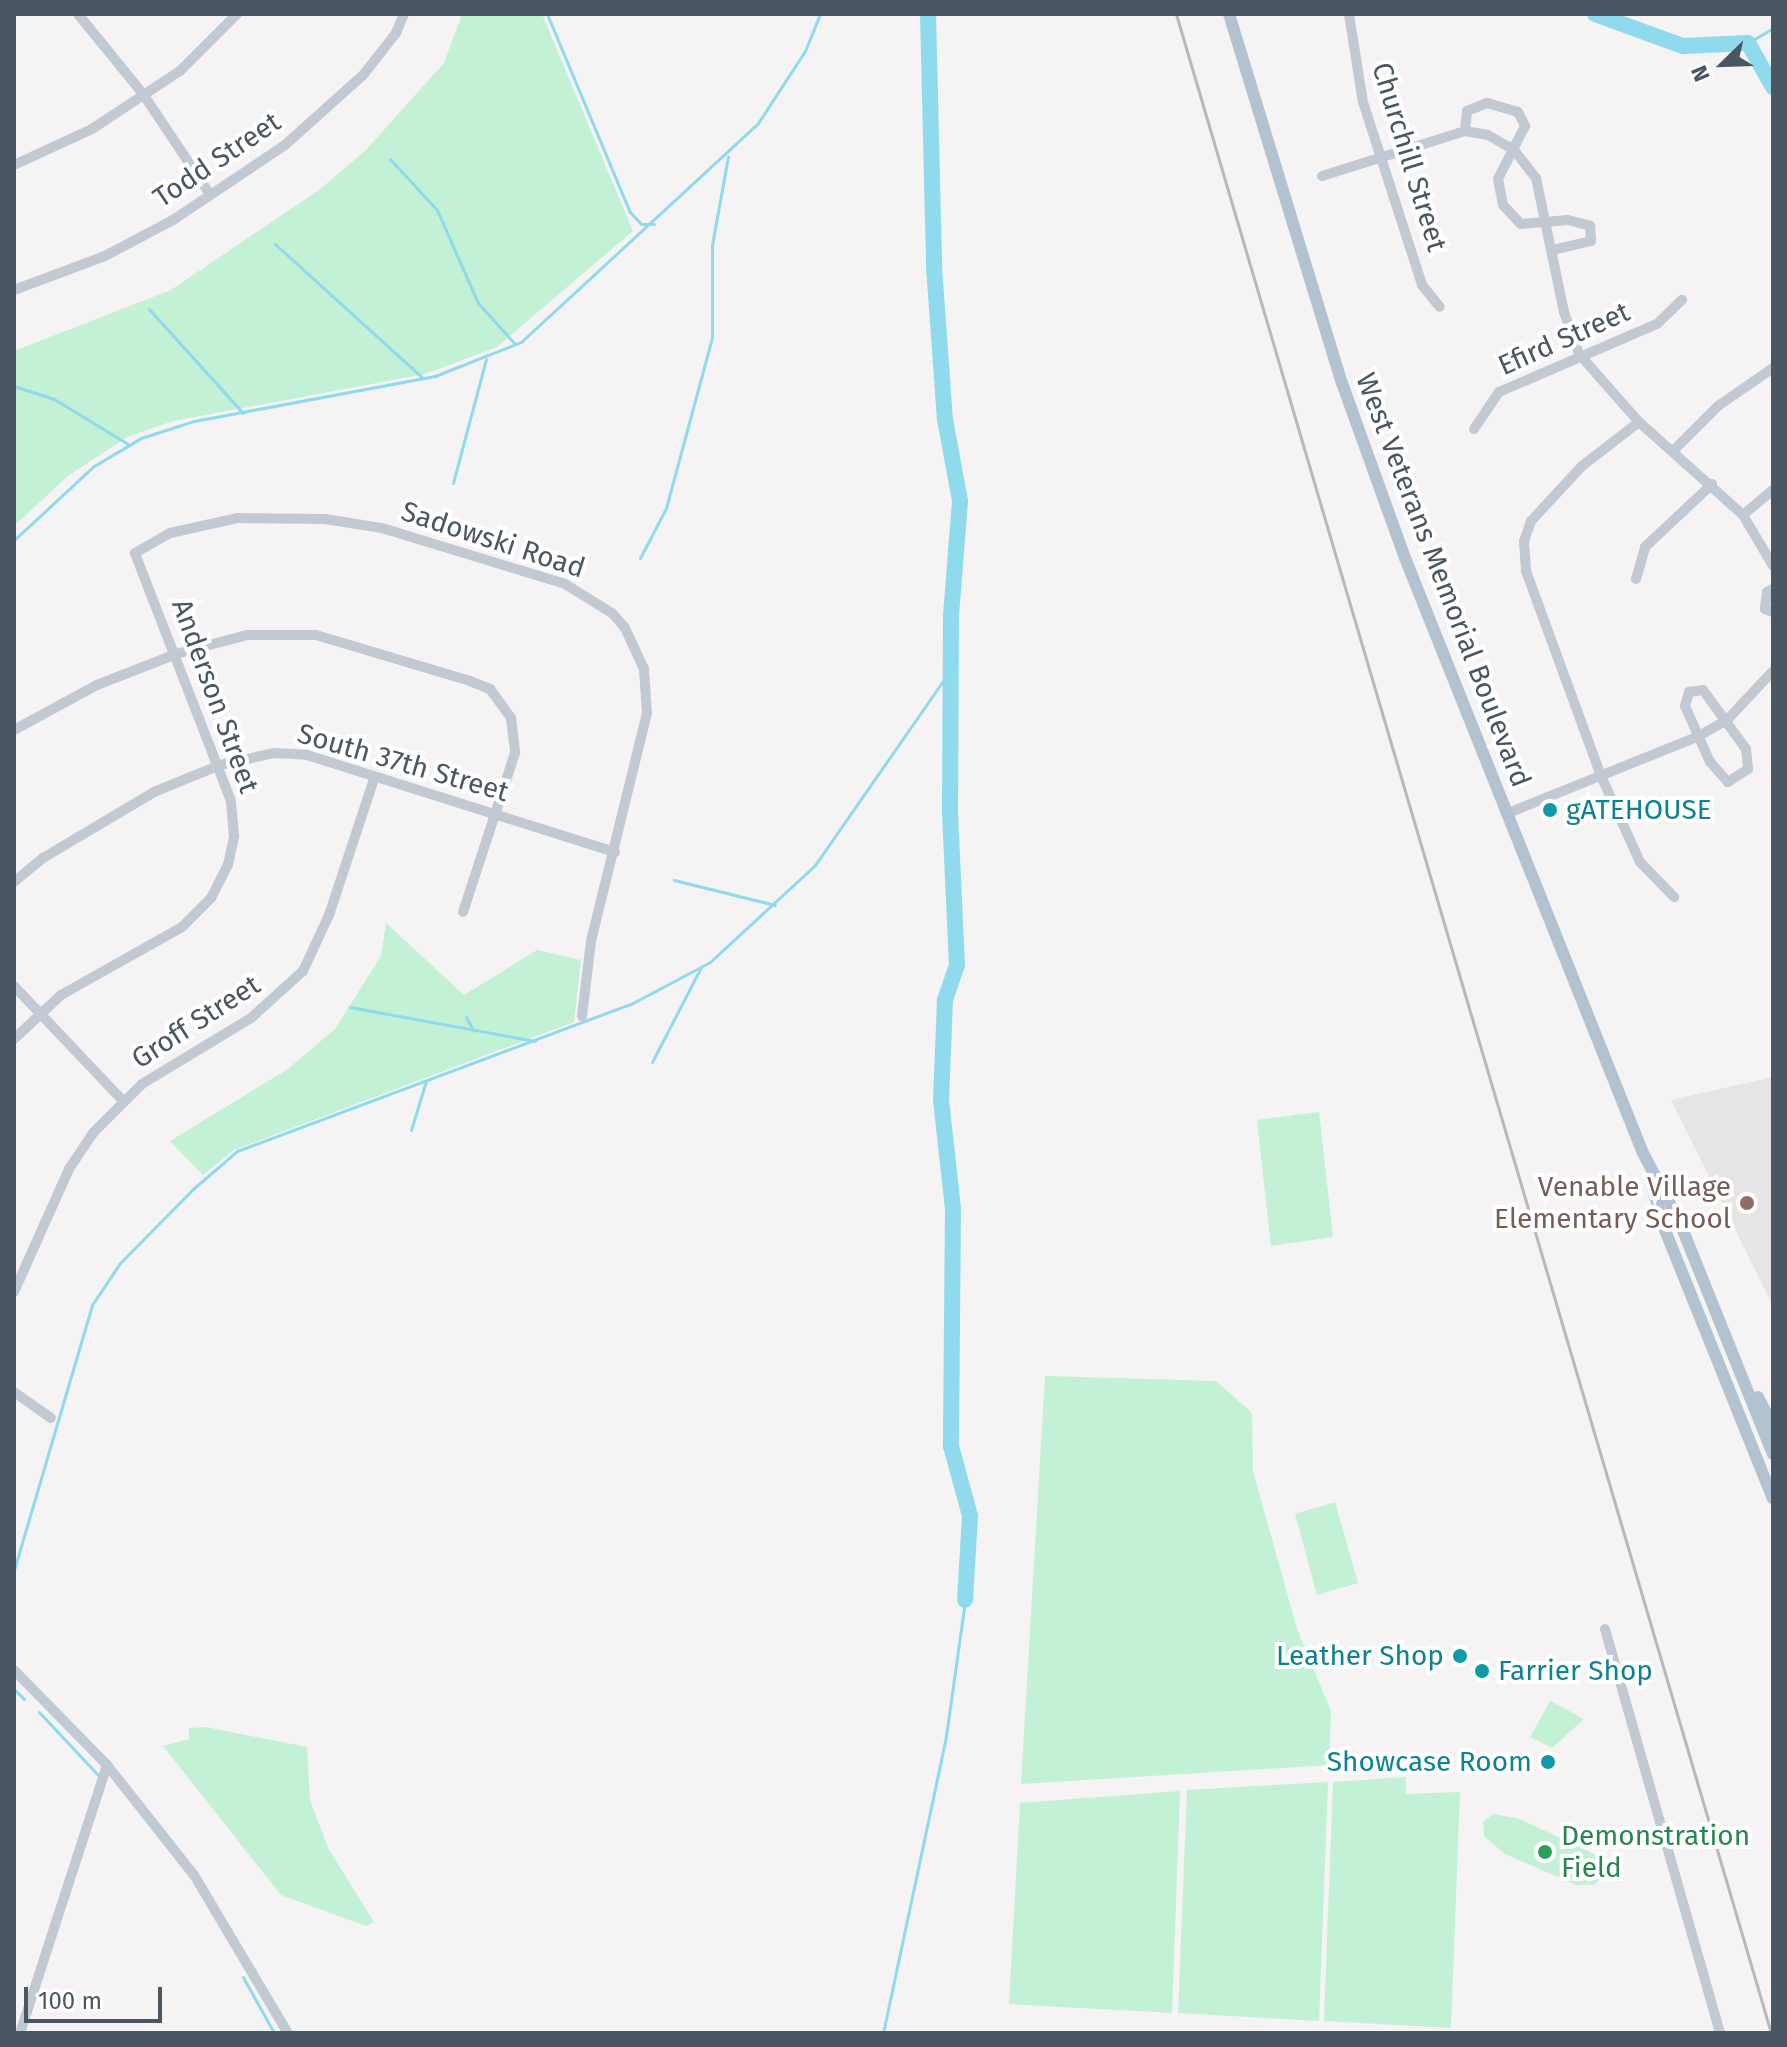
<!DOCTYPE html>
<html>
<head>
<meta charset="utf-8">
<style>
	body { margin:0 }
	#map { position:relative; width:1787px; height:2047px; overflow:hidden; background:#f5f3f3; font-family:"Fira Sans",sans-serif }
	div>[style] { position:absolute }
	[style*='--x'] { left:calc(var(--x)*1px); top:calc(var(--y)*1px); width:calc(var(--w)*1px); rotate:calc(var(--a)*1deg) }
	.education>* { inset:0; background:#e6e4e5 }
	.green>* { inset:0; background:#c3f1d5 }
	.stream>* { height:3px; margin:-1.5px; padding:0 1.5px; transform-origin:1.5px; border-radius:1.5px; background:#90daee }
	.river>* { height:16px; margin:-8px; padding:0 8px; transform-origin:8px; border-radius:8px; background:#90daee }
	.minor>* { height:10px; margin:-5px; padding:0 5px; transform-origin:5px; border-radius:5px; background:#c1cad2 }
	.major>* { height:12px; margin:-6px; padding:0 6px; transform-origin:6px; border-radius:6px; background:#b3c2d1 }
	.rail>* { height:3px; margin:-1.5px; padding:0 1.5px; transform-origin:1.5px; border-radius:1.5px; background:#b5b8bd }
	.dots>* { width:22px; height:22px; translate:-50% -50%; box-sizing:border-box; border:4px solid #fff; border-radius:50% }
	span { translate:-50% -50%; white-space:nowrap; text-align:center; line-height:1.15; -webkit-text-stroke:8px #fff; paint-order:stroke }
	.street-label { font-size:28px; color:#4a5661 }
	.culture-label { font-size:28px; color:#0d838f }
	.left { translate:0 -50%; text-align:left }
	.right { translate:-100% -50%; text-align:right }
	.education-label { font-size:28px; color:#785e54 }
	.leisure-label { font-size:28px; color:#27864d }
	.frame { position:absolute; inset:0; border:16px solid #4a5661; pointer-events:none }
	.north { position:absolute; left:1683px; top:24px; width:80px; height:80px; -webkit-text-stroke:6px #fff; paint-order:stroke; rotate:247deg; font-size:22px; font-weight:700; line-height:32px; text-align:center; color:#4a5661 }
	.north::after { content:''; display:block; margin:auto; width:28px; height:36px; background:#4a5661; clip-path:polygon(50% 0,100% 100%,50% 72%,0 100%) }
	.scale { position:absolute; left:24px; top:1987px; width:138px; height:36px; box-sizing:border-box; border:4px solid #4a5661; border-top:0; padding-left:10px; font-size:24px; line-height:28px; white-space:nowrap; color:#4a5661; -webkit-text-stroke:6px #fff; paint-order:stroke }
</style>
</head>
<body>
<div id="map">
	<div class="education">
		<div style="clip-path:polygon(1773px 1077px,1773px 1306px,1671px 1100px)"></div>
	</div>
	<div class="green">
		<div style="clip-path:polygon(462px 14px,542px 14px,633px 231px,497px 347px,425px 374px,173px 421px,127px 437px,68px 476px,14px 526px,14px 351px,171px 290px,319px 190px,365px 151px,444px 63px)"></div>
		<div style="clip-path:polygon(386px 923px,464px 995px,537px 950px,581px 960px,574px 1022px,234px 1150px,203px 1175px,170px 1141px,288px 1069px,335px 1029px,381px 956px)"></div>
		<div style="clip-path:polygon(1319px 1112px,1333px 1237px,1271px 1246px,1257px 1120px)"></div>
		<div style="clip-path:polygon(1045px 1376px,1216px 1381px,1252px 1413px,1253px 1471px,1297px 1629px,1331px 1711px,1329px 1765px,1021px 1784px)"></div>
		<div style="clip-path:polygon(1335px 1502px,1358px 1583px,1317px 1595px,1295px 1514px)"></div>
		<div style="clip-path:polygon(1550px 1701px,1584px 1719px,1552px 1748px,1530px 1737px)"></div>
		<div style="clip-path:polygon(206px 1727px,307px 1747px,310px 1800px,328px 1848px,374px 1922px,366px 1926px,281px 1895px,163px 1746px,189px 1739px,189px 1728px)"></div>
		<div style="clip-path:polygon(1406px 1777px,1406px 1794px,1460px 1792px,1451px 2028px,1324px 2021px,1333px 1782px)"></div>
		<div style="clip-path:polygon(1328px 1782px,1319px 2021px,1178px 2013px,1187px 1790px)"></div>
		<div style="clip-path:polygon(1180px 1791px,1172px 2013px,1009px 2004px,1020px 1803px)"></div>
		<div style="clip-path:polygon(1493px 1814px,1520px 1819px,1594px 1854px,1604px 1875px,1594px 1885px,1576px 1885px,1505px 1854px,1484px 1836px,1483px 1822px)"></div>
	</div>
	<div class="stream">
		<div style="--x:547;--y:14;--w:215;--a:67.3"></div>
		<div style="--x:630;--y:212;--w:16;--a:47"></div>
		<div style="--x:641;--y:224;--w:13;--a:0"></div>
		<div style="--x:1748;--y:43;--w:29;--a:-31"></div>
		<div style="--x:390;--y:159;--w:69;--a:47.3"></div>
		<div style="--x:437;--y:210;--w:102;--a:66.2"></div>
		<div style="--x:478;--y:303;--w:55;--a:47.9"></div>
		<div style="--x:275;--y:244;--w:200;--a:42.2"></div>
		<div style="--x:149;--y:309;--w:140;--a:47.9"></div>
		<div style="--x:14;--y:386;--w:42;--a:18"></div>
		<div style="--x:54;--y:399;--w:87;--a:31.3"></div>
		<div style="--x:453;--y:483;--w:128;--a:-75.1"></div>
		<div style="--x:14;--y:540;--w:109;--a:-42.8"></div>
		<div style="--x:94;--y:466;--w:55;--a:-30.8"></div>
		<div style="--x:141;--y:438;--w:56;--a:-17.8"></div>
		<div style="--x:194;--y:421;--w:245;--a:-10.6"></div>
		<div style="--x:435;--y:376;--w:92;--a:-21.6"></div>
		<div style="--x:521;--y:342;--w:323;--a:-42.7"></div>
		<div style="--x:758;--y:123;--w:86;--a:-56.9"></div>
		<div style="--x:805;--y:51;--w:40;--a:-68"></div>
		<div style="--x:640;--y:558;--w:56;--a:-62.5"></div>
		<div style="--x:666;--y:508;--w:177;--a:-74.9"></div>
		<div style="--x:712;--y:337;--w:92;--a:-90"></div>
		<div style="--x:712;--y:245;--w:90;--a:-79.8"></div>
		<div style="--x:674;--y:880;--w:104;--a:13.9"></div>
		<div style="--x:350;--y:1007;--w:188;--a:10.4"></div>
		<div style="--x:466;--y:1017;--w:15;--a:62"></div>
		<div style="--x:652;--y:1062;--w:105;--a:-62.7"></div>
		<div style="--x:411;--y:1130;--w:51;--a:-73"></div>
		<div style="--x:14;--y:1570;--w:276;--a:-73.6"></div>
		<div style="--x:92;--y:1305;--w:50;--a:-56.3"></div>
		<div style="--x:120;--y:1263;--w:104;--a:-45.4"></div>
		<div style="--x:193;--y:1189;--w:58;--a:-40.8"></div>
		<div style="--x:237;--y:1151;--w:421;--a:-20.5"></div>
		<div style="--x:631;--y:1004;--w:89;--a:-28"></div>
		<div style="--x:710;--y:962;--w:143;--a:-42.7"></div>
		<div style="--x:815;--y:865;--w:239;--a:-55.2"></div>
		<div style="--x:14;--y:1689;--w:14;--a:45"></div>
		<div style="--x:39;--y:1712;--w:85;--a:46.9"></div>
		<div style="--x:243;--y:1977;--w:64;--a:61"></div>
		<div style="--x:883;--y:2033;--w:304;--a:-78"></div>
		<div style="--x:946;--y:1736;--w:137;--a:-82"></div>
	</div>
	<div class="river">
		<div style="--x:928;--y:14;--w:253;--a:88.6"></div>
		<div style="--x:934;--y:267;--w:152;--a:85.9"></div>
		<div style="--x:945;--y:419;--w:83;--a:79.6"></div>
		<div style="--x:960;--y:501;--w:115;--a:94.5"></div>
		<div style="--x:951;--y:616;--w:197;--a:90.3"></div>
		<div style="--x:950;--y:813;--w:152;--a:87.4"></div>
		<div style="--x:957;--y:965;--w:37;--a:109"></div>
		<div style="--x:945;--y:1000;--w:100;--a:92.3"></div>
		<div style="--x:941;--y:1100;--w:109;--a:83.7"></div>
		<div style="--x:953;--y:1208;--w:238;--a:90.5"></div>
		<div style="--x:951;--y:1446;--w:73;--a:74.8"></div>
		<div style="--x:970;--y:1516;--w:84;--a:93.4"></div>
		<div style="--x:1595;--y:14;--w:94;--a:20"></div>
		<div style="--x:1683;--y:46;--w:65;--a:-2.6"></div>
		<div style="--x:1748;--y:43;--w:51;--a:60.4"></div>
	</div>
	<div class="minor">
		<div style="--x:78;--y:14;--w:103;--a:50.9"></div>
		<div style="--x:143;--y:94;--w:120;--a:56.2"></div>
		<div style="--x:1349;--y:14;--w:89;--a:81"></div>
		<div style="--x:1363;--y:102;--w:192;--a:72.1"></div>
		<div style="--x:1422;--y:285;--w:28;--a:51"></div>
		<div style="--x:1465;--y:131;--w:20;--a:-84"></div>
		<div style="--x:1467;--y:111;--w:22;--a:-22"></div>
		<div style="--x:1487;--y:103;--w:32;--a:16"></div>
		<div style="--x:1518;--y:112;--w:16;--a:63"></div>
		<div style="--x:1525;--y:126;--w:59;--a:117"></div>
		<div style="--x:1498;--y:179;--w:26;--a:79"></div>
		<div style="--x:1503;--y:205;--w:26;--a:47"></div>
		<div style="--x:1521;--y:224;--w:47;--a:-4.9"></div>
		<div style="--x:1568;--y:220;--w:23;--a:15"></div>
		<div style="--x:1590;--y:226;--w:15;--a:86"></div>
		<div style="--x:1591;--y:241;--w:39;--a:167"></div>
		<div style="--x:14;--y:165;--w:86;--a:-24.8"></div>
		<div style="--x:92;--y:129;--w:105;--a:-33.4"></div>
		<div style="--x:180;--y:71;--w:81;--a:-45"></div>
		<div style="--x:1322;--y:176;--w:150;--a:-17.5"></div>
		<div style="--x:1465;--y:131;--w:23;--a:10"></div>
		<div style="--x:1488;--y:135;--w:30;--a:30"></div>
		<div style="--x:1514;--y:150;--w:36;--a:52"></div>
		<div style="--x:1536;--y:178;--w:137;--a:78.2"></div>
		<div style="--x:1564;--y:312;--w:45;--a:70.3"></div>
		<div style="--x:1579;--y:354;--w:91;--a:48.6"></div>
		<div style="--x:1639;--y:422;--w:140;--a:41.8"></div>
		<div style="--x:1743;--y:515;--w:59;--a:59.5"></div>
		<div style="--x:14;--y:290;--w:97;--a:-20.5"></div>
		<div style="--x:105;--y:256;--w:77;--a:-27.9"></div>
		<div style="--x:173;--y:220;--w:135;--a:-33.8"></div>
		<div style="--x:285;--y:145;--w:106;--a:-41.9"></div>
		<div style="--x:364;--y:74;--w:52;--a:-52"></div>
		<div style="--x:396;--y:33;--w:21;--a:-67"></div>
		<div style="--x:1639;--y:422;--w:72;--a:142.3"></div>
		<div style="--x:1582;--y:466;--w:75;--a:132.8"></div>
		<div style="--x:1531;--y:521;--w:21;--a:109"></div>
		<div style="--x:1524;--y:541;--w:30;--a:86"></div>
		<div style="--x:1526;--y:571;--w:218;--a:69.9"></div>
		<div style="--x:1601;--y:776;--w:94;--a:65.6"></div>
		<div style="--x:1640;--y:862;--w:49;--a:45.8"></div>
		<div style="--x:1474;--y:429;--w:45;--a:-56"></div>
		<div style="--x:1499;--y:392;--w:172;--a:-23.3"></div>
		<div style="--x:1657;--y:324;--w:35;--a:-44"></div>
		<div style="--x:1673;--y:451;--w:64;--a:-45"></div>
		<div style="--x:1718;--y:406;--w:67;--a:-34.6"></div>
		<div style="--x:1743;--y:515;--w:39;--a:-40"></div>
		<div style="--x:1636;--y:579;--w:33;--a:-74"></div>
		<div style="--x:1645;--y:547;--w:92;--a:-43.2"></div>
		<div style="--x:1773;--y:589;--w:7;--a:153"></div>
		<div style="--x:1767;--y:592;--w:17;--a:97"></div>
		<div style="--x:1765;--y:609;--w:9;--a:21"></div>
		<div style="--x:1703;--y:690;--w:73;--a:53.9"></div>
		<div style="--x:1746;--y:749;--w:20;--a:84"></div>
		<div style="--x:1748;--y:769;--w:24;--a:147"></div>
		<div style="--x:1728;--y:782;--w:27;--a:-132"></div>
		<div style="--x:1710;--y:762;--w:61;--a:-114.1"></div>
		<div style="--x:1685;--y:706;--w:15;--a:-74"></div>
		<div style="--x:1689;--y:692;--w:14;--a:-8"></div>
		<div style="--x:14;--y:730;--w:94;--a:-28.5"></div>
		<div style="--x:97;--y:685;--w:85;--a:-21.4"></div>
		<div style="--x:176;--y:654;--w:73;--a:-15"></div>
		<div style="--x:247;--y:635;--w:69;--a:0"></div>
		<div style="--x:316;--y:635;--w:161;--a:16.6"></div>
		<div style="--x:470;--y:681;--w:22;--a:22"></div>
		<div style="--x:490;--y:689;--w:36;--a:54"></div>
		<div style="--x:511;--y:718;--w:35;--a:83"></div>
		<div style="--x:515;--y:753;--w:167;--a:108.1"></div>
		<div style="--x:1506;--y:814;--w:208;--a:-22"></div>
		<div style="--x:1699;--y:736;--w:32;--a:-30"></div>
		<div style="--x:1727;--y:720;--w:67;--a:-46.8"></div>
		<div style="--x:14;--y:882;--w:38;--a:-40"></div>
		<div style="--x:43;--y:858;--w:129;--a:-30.7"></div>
		<div style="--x:154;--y:792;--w:71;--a:-22.2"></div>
		<div style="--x:220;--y:765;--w:55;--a:-12.5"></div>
		<div style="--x:274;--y:753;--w:33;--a:3"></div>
		<div style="--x:307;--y:755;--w:323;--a:17.5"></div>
		<div style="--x:14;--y:986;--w:158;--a:46.5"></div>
		<div style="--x:14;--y:1039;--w:64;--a:-43.1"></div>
		<div style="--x:61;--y:995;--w:139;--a:-29.3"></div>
		<div style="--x:182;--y:927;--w:41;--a:-45"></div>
		<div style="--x:211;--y:898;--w:37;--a:-63"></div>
		<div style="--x:228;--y:865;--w:30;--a:-78"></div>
		<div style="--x:234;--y:836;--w:35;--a:-95"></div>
		<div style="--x:231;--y:801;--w:266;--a:-111.2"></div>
		<div style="--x:135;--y:553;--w:40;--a:-29.7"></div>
		<div style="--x:170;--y:533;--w:70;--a:-12.4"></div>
		<div style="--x:238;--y:518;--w:87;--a:0.7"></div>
		<div style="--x:325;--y:519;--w:58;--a:9"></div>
		<div style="--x:382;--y:528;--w:191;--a:17"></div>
		<div style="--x:565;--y:584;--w:55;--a:31.7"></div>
		<div style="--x:612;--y:613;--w:20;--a:49"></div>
		<div style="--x:625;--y:628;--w:45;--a:65.1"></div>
		<div style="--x:644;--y:669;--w:44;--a:86.1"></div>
		<div style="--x:647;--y:713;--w:235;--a:103.8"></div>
		<div style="--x:591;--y:941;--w:76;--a:96.8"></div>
		<div style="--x:14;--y:1292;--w:135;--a:-65.9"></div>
		<div style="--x:69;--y:1169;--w:43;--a:-56.3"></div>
		<div style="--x:93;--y:1133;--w:69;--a:-45"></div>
		<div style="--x:142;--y:1084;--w:127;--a:-31.2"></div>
		<div style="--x:251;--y:1018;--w:70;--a:-42.1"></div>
		<div style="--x:303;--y:971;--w:62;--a:-65.1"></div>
		<div style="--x:329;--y:915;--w:146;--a:-71.7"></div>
		<div style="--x:14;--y:1392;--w:45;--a:35.1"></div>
		<div style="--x:1605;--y:1629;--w:420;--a:74.1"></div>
		<div style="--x:14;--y:1670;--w:133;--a:45.6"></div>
		<div style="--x:107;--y:1765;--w:140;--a:51.7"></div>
		<div style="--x:194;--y:1875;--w:184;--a:59.3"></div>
		<div style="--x:20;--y:2033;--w:282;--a:-72"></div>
	</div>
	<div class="major">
		<div style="--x:1229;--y:14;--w:386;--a:73"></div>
		<div style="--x:1342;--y:383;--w:186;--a:70.2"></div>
		<div style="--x:1405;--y:558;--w:641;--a:68.2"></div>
		<div style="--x:1643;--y:1153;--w:79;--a:62.1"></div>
		<div style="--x:1680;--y:1223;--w:249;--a:68.1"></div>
		<div style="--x:1650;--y:1179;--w:53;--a:73.6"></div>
		<div style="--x:1665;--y:1230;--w:289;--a:68.1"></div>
		<div style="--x:1758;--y:1397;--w:34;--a:63"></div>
	</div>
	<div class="rail">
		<div style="--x:1176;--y:14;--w:2105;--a:73.58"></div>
	</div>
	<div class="dots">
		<div style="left:1550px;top:810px;background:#0f9aa8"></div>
		<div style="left:1747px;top:1203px;background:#8d6e63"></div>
		<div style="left:1460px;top:1656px;background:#0f9aa8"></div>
		<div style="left:1482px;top:1671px;background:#0f9aa8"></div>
		<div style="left:1548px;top:1762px;background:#0f9aa8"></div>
		<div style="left:1545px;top:1852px;background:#2e9e5b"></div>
	</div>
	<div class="street-label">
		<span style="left:1409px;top:157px;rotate:73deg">Churchill Street</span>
		<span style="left:217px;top:160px;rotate:-34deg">Todd Street</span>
		<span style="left:1564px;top:339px;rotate:-24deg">Efird Street</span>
		<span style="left:493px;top:540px;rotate:18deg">Sadowski Road</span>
		<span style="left:1443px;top:580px;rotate:69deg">West Veterans Memorial Boulevard</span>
		<span style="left:215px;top:696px;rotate:70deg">Anderson Street</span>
		<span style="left:403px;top:763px;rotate:16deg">South 37th Street</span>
		<span style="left:196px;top:1022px;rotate:-33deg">Groff Street</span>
	</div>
	<div class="culture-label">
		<span class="left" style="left:1566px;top:810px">gATEHOUSE</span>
		<span class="right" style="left:1444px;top:1656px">Leather Shop</span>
		<span class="left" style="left:1498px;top:1671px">Farrier Shop</span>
		<span class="right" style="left:1532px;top:1762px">Showcase Room</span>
	</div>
	<div class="education-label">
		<span class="right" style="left:1731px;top:1203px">Venable Village<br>Elementary School</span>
	</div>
	<div class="leisure-label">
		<span class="left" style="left:1561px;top:1852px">Demonstration<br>Field</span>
	</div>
	<div class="frame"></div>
	<div class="north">N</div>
	<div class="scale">100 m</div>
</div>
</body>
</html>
